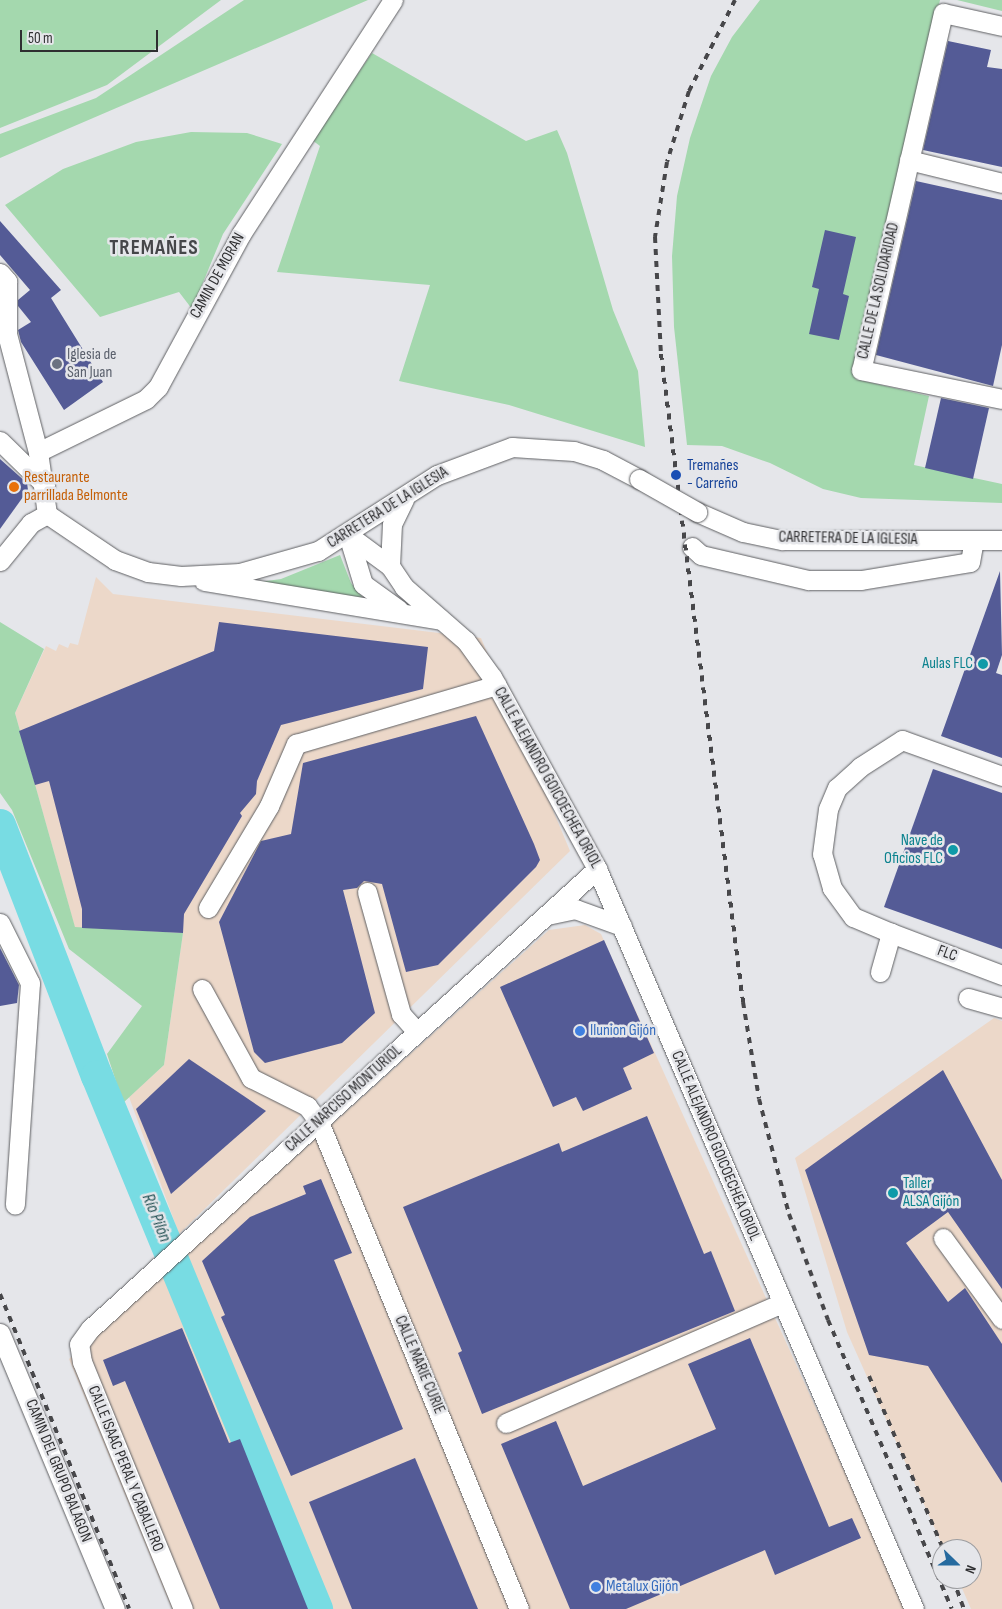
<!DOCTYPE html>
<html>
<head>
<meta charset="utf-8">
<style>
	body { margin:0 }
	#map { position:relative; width:1002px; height:1609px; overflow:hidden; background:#e5e6ea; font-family:"Sofia Sans Condensed",sans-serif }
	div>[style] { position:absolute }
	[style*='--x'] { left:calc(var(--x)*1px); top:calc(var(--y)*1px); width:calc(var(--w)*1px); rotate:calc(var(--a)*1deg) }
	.industrial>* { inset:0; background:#ecd8c9 }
	.green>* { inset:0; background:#a4d8ae }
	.river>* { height:32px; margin:-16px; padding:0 16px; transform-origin:16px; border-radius:16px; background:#78dce3 }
	.building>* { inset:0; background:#545b96 }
	.roads { filter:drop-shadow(0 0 1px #5f6063) drop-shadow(0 0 1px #5f6063) }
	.minor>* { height:19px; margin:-9.5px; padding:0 9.5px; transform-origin:9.5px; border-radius:9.5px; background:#fff }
	.rail>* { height:4px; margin-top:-2px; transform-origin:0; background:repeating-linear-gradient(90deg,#47474a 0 6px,transparent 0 12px) }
	.bridges { filter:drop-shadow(0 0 1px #5f6063) drop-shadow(0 0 1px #5f6063) }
	.minor-bridge>* { height:19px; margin:-9.5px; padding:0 9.5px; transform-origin:9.5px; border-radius:9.5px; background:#fff }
	.dots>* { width:14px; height:14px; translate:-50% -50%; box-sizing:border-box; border:2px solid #e5e6ea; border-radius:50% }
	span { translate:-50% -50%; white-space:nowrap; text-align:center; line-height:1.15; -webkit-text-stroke:5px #e5e6ea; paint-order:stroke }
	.street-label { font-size:16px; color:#2f2f31 }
	.worship-label { font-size:16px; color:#5b616d }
	.left { translate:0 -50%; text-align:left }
	.transit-label { font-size:16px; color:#164399 }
	.food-label { font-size:16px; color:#c56008 }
	.culture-label { font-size:16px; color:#0d838f }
	.right { translate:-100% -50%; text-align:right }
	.shop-label { font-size:16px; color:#366cbe }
	.water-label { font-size:18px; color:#285558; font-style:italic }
	.district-label { font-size:21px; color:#454649; font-weight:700; letter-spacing:1px }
	.north { position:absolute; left:932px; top:1539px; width:50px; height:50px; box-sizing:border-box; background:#e5e6ea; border:1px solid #9c9da0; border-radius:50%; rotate:112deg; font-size:14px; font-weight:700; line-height:20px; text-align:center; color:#2f2f31 }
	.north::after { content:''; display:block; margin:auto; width:18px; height:22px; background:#256a9f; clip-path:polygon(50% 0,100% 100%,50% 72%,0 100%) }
	.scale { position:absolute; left:20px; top:30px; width:138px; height:22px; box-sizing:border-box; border:2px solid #2f2f31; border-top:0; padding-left:6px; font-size:15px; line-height:18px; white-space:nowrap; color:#2f2f31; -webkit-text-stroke:4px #e5e6ea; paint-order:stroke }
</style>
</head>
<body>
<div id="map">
	<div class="industrial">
		<div style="clip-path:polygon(96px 577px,113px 594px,481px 638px,570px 851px,179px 1234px,129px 1097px,164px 1065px,183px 933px,75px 928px,15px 713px,46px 646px,56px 651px,59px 644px,68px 648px,70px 643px,78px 645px)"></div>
		<div style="clip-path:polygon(585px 925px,601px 934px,907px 1609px,172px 1609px,69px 1359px,549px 930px)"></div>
		<div style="clip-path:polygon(994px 1018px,1002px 1021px,1002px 1609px,971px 1609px,958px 1579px,972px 1579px,972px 1549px,944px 1549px,847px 1332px,795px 1158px)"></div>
	</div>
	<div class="green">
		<div style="clip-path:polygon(0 0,221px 0,107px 85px,0 128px)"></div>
		<div style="clip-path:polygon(244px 0,368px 0,0 158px,0 134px,96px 98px)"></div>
		<div style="clip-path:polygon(760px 0,940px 0,855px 379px,929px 396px,914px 465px,1002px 484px,1002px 503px,861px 498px,823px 489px,770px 463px,722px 446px,687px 445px,674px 327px,672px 256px,677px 196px,690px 138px,711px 76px,732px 37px)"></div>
		<div style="clip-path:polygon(957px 0,1002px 0,1002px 11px)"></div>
		<div style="clip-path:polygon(372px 53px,526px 141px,557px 130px,567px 153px,613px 310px,638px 371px,645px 447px,509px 405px,399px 381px,430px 285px,277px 272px,320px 146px,312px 140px)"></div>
		<div style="clip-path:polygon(191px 132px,247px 133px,282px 144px,223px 234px,192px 309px,179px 292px,100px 317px,5px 205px,63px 169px,136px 142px)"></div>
		<div style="clip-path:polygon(340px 555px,351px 583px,363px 598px,253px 583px,281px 579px)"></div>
		<div style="clip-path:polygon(0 622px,44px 649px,15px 713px,75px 927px,183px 933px,164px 1065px,123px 1103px,107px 1054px,142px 1006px,69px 949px,12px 810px,0 793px)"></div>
	</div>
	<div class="river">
		<div style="--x:0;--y:825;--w:269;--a:68.9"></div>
		<div style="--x:97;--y:1076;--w:577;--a:67.57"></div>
	</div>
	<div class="building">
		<div style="clip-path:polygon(948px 41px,991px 50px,987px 67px,1002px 69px,1002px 167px,923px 150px)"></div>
		<div style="clip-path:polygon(916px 181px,1002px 200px,1002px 345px,993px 386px,876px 355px)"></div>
		<div style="clip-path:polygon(0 221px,61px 290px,51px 298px,103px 382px,64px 410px,21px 342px,18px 330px,31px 322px,18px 306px,18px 300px,30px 290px,0 255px)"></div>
		<div style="clip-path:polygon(825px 230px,856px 237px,843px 294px,849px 296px,839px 340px,809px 334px,819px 289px,812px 287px)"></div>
		<div style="clip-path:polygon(941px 398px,989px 408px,973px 479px,925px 468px)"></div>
		<div style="clip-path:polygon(0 459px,27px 483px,28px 490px,0 529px)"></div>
		<div style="clip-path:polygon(1000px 571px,1002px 655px,996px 673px,1002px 675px,1002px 758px,941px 736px)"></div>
		<div style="clip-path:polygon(219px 622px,428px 647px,423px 689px,281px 725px,257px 781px,256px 794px,240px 813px,242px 816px,184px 914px,183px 933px,82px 928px,82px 909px,49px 781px,35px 785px,19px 731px,214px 651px)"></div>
		<div style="clip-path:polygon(476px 716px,534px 844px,540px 860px,536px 867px,438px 965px,406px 972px,382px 884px,364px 881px,357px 888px,343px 890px,375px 1013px,342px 1043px,265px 1063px,254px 1052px,219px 922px,261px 841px,291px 834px,303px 763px)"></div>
		<div style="clip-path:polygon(933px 769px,1002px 793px,1002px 949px,884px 907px)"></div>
		<div style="clip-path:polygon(604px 940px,654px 1053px,623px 1068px,632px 1089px,583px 1111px,576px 1097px,553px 1107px,500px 987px)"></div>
		<div style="clip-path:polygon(0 948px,19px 985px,17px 1003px,0 1006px)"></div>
		<div style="clip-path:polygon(189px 1059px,266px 1111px,171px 1194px,136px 1109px)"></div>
		<div style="clip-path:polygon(943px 1070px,1002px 1180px,1002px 1289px,948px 1212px,906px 1243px,948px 1302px,965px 1288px,1002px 1344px,1002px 1483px,928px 1366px,869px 1355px,805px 1170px)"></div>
		<div style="clip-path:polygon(647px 1116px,704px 1254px,711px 1251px,735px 1311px,482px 1414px,458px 1353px,462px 1351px,403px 1207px,559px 1143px,562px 1152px)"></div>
		<div style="clip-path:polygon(321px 1179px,352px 1253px,334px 1260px,403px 1429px,291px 1476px,221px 1317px,225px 1315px,202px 1261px,250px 1217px,306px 1194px,303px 1186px)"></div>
		<div style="clip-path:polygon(182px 1328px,229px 1443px,240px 1439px,308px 1609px,220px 1609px,125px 1381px,113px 1386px,103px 1360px)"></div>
		<div style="clip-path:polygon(750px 1338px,829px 1527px,852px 1518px,861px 1538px,775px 1575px,765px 1550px,626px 1609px,570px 1609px,501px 1444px,556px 1421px,583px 1486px,716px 1429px,688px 1364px)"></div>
		<div style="clip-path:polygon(415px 1458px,478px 1609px,352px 1609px,309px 1502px)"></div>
	</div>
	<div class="roads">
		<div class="minor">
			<div style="--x:1002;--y:26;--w:60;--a:-167.6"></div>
			<div style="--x:943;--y:13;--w:366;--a:102.9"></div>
			<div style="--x:861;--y:370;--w:144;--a:11.6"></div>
			<div style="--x:909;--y:160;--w:96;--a:13.9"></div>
			<div style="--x:0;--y:273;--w:11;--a:49"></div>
			<div style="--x:7;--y:281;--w:53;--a:90"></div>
			<div style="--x:7;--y:334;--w:122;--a:75.3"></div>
			<div style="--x:38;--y:452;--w:63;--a:81.7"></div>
			<div style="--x:0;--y:441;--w:63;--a:44.4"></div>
			<div style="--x:38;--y:452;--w:120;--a:-26.1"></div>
			<div style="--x:146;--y:399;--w:17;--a:-45"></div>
			<div style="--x:158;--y:387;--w:174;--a:-61.5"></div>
			<div style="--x:241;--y:234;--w:279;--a:-57"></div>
			<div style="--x:697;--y:512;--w:50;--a:23.5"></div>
			<div style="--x:743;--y:532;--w:40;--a:12"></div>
			<div style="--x:782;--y:540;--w:220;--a:0"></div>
			<div style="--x:348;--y:535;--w:52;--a:36.4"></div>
			<div style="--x:390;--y:566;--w:25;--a:56"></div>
			<div style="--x:404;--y:587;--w:82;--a:41.1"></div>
			<div style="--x:466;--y:641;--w:44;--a:54.2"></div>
			<div style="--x:492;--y:677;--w:219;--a:61.3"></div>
			<div style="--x:597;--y:869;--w:805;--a:66.81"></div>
			<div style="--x:348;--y:535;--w:51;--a:73"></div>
			<div style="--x:363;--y:584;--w:44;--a:35.8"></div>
			<div style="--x:692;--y:547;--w:12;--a:42"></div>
			<div style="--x:701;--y:555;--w:110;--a:13.2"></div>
			<div style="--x:808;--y:580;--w:53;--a:0"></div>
			<div style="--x:861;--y:580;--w:110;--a:-9.4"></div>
			<div style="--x:970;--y:562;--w:22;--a:-80"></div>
			<div style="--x:0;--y:561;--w:49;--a:-50.8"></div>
			<div style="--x:31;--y:523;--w:18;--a:-29"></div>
			<div style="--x:47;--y:514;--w:82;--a:34.1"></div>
			<div style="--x:115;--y:560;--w:35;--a:20"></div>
			<div style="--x:148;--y:572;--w:33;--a:7"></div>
			<div style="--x:181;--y:576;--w:59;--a:-2.9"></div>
			<div style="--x:240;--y:573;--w:81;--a:-15.8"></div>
			<div style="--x:318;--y:551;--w:141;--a:-32.6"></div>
			<div style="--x:437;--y:475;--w:80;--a:-20.5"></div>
			<div style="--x:512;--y:447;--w:62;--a:3.7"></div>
			<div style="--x:574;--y:451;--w:30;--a:17"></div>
			<div style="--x:603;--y:460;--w:41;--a:27.8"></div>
			<div style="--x:390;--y:566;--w:42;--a:-87.3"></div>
			<div style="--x:392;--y:524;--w:28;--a:-64"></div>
			<div style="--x:204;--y:581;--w:240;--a:9.3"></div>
			<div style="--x:367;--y:892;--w:127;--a:74.4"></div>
			<div style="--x:401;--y:1014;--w:24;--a:48"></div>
			<div style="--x:208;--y:908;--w:119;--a:-59.1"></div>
			<div style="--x:269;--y:806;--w:68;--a:-66.5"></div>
			<div style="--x:296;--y:744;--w:209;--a:-16.4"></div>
			<div style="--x:547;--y:915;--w:29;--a:-12"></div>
			<div style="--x:575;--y:909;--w:50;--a:19.9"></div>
			<div style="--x:0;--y:923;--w:67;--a:63.4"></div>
			<div style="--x:30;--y:983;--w:222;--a:93.9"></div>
			<div style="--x:891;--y:933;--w:119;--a:20.7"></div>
			<div style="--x:880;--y:972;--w:41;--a:-74.2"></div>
			<div style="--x:891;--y:933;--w:41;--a:-157.2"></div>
			<div style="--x:853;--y:917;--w:36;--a:-126"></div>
			<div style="--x:832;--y:888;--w:35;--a:-106"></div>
			<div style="--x:822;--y:854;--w:45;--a:-82.4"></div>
			<div style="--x:828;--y:809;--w:23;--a:-67"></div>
			<div style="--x:837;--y:788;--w:31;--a:-42"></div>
			<div style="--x:860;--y:767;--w:50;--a:-32.7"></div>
			<div style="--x:902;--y:740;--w:106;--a:19.8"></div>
			<div style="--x:202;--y:989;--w:102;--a:61.2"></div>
			<div style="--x:251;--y:1078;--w:63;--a:26.6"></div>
			<div style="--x:307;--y:1106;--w:20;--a:53"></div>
			<div style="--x:319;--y:1122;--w:526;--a:67.67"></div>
			<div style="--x:968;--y:998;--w:35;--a:16"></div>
			<div style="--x:943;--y:1238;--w:100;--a:53.9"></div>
			<div style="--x:0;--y:1333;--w:299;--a:67.4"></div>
			<div style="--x:506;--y:1423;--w:301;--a:-23.5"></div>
			<div style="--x:183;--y:1609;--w:267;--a:-112.2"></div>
			<div style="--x:82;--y:1362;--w:18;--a:-99"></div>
			<div style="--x:79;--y:1344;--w:19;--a:-54"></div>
			<div style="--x:90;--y:1329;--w:685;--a:-42.22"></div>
		</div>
	</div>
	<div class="rail">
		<div style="--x:735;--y:0;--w:102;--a:116.8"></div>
		<div style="--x:689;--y:91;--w:74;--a:107.2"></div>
		<div style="--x:667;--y:162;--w:76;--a:99.1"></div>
		<div style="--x:655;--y:237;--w:117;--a:87.1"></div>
		<div style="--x:661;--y:354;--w:653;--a:82.79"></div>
		<div style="--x:743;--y:1002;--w:98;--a:80.6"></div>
		<div style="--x:759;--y:1099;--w:119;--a:75.4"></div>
		<div style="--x:789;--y:1214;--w:113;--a:69.8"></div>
		<div style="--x:828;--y:1320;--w:314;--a:66.8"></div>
		<div style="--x:0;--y:1294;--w:340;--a:67.7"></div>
		<div style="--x:869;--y:1376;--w:188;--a:66.8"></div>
		<div style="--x:953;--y:1579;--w:32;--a:70"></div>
	</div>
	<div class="bridges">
		<div class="minor-bridge">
			<div style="--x:639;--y:479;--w:67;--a:29.6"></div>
		</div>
	</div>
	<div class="dots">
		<div style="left:57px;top:364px;background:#6b7280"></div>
		<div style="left:676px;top:475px;background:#1a4fb4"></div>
		<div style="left:14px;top:487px;background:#e8710a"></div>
		<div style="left:983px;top:664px;background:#0f9aa8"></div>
		<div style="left:953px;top:850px;background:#0f9aa8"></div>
		<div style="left:580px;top:1031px;background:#3f7fe0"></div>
		<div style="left:893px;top:1193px;background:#0f9aa8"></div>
		<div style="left:596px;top:1587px;background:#3f7fe0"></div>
	</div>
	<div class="street-label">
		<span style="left:218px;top:276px;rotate:-61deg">CAMIN DE MORAN</span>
		<span style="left:879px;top:291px;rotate:-77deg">CALLE DE LA SOLIDARIDAD</span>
		<span style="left:388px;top:508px;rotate:-32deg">CARRETERA DE LA IGLESIA</span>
		<span style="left:848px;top:539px;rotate:1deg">CARRETERA DE LA IGLESIA</span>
		<span style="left:547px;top:778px;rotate:61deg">CALLE ALEJANDRO GOICOECHEA ORIOL</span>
		<span style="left:947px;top:954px;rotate:20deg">FLC</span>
		<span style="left:344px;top:1099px;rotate:-42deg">CALLE NARCISO MONTURIOL</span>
		<span style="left:715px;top:1146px;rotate:67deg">CALLE ALEJANDRO GOICOECHEA ORIOL</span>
		<span style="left:419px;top:1365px;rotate:67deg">CALLE MARIE CURIE</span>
		<span style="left:125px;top:1469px;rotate:68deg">CALLE ISAAC PERAL Y CABALLERO</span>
		<span style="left:58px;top:1471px;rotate:68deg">CAMIN DEL GRUPO BALAGON</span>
	</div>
	<div class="worship-label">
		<span class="left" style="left:67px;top:364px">Iglesia de<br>San Juan</span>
	</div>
	<div class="transit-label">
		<span class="left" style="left:687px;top:475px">Tremañes<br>- Carreño</span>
	</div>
	<div class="food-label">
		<span class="left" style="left:24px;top:487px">Restaurante<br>parrillada Belmonte</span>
	</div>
	<div class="culture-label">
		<span class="right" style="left:973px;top:664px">Aulas FLC</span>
		<span class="right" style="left:943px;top:850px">Nave de<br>Oficios FLC</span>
		<span class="left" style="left:903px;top:1193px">Taller<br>ALSA Gijón</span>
	</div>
	<div class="shop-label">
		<span class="left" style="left:590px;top:1031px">Ilunion Gijón</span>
		<span class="left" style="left:606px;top:1587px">Metalux Gijón</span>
	</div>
	<div class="water-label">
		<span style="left:156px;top:1218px;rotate:68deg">Río Pilón</span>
	</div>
	<div class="district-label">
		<span style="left:154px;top:248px">TREMAÑES</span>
	</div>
	<div class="north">N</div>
	<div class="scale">50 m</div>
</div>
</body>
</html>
